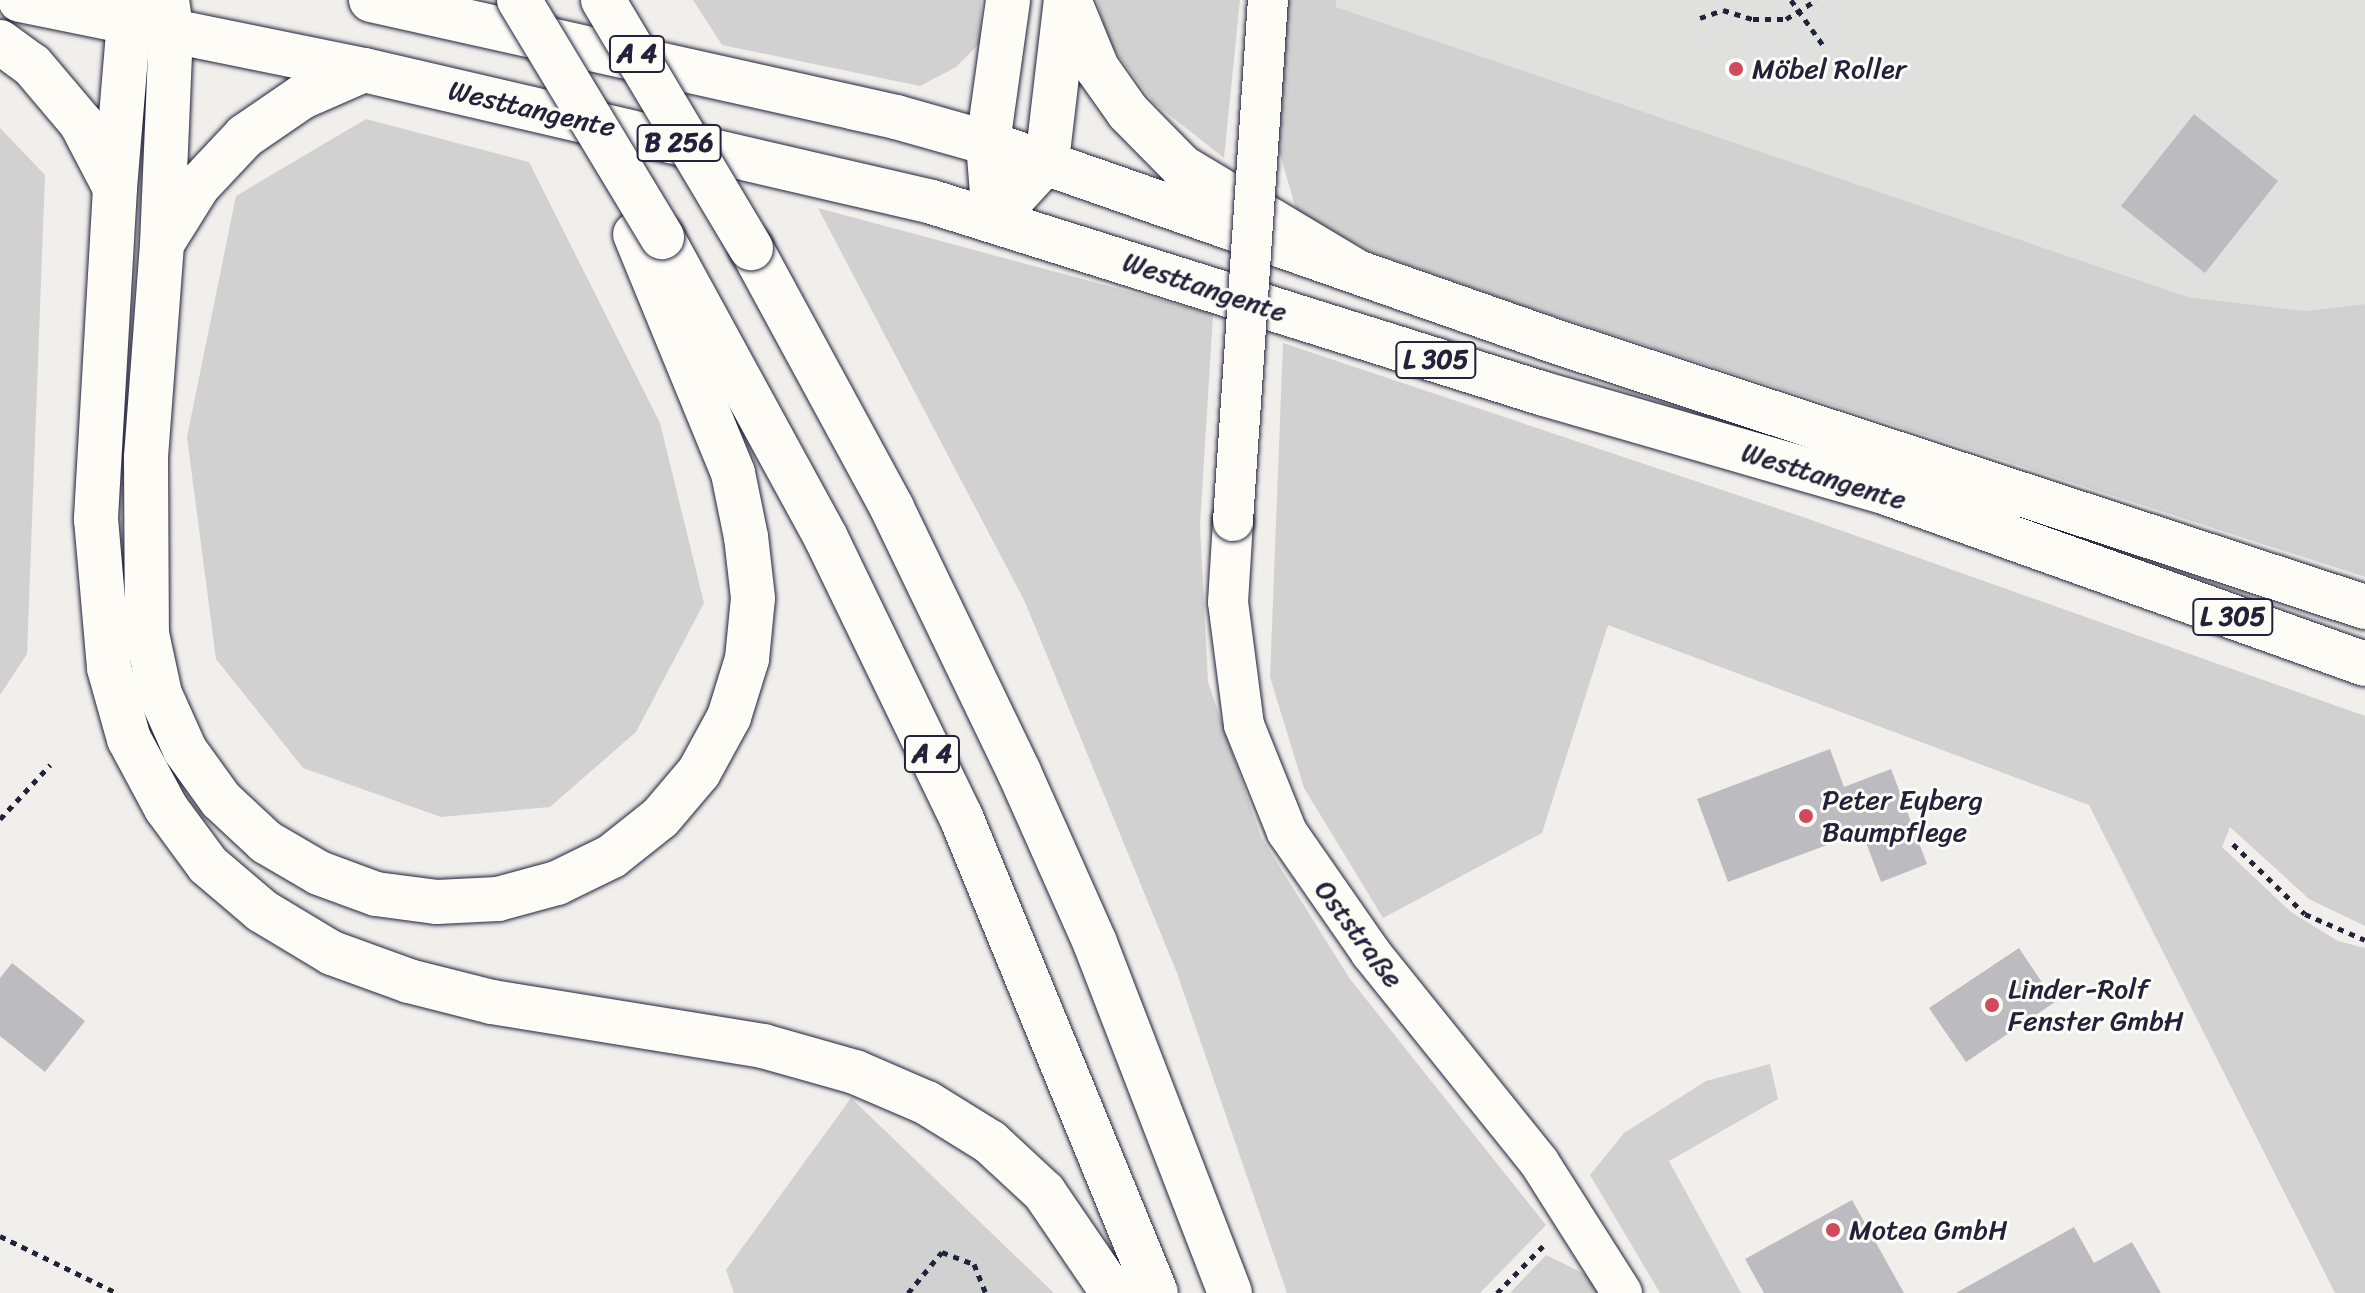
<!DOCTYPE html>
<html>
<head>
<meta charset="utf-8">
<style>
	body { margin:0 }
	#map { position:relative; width:2365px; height:1293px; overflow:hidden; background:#f0efec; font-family:Sriracha,sans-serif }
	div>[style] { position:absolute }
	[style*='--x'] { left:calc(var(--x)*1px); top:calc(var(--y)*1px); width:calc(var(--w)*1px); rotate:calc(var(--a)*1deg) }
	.built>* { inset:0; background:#e0e0df }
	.green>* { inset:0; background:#d2d1d1 }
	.building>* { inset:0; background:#bcbcc0 }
	.path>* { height:5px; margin-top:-2.5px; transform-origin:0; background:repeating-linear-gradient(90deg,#22223b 0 6px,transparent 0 12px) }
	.roads { filter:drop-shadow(0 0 2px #22223b) drop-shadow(0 0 2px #22223b) }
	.minor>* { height:40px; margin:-20px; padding:0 20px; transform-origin:20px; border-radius:20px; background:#fdfcf7 }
	.major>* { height:44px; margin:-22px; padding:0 22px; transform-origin:22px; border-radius:22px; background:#fdfcf7 }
	.highway>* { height:44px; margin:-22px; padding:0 22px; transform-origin:22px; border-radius:22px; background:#fdfcf7 }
	.bridges { filter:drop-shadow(0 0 2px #22223b) drop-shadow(0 0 2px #22223b) }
	.minor-bridge>* { height:40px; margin:-20px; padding:0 20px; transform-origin:20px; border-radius:20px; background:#fdfcf7 }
	.highway-bridge>* { height:44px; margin:-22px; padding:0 22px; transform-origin:22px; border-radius:22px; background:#fdfcf7 }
	.dots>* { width:22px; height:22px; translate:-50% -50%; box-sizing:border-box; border:4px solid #fdfcf7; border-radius:50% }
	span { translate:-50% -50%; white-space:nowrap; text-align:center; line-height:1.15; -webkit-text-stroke:6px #fdfcf7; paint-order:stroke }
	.shield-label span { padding:2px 6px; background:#fdfcf7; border:2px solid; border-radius:6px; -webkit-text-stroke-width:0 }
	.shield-label { font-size:26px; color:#22223b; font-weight:700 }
	.poi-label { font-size:28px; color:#22223b }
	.left { translate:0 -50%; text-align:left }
	.street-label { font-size:28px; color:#22223b }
</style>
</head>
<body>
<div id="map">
	<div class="built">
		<div style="clip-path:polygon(1336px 0,2365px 0,2365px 304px,2305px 311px,2188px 297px,1335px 7px)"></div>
	</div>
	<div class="green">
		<div style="clip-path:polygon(693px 0,981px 0,980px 43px,956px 67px,920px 86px,722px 45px)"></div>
		<div style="clip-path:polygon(1097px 0,1240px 0,1224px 158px,1154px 103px,1108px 41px)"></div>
		<div style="clip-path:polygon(1284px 0,1336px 0,1336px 7px,2188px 297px,2305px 311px,2365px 304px,2365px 577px,1524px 306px,1369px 251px,1297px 213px,1273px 130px)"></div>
		<div style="clip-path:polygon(366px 119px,529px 162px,660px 423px,704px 603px,636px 732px,550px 807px,441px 817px,303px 768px,216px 659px,187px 437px,236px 196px)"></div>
		<div style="clip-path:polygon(0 128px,45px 175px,27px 654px,0 695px)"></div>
		<div style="clip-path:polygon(818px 208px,1213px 314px,1200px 526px,1208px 682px,1261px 837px,1350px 979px,1546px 1225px,1480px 1293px,1287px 1293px,1177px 973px,1025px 602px)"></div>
		<div style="clip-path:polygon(1283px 343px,1803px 517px,2365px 716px,2365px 926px,2309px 899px,2230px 827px,2222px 847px,2291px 912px,2338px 941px,2365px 948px,2365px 1293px,2335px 1293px,2089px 805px,1608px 625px,1542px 833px,1383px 918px,1304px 788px,1270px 677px)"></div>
		<div style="clip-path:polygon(1770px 1064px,1778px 1099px,1669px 1161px,1741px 1293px,1660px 1293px,1590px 1175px,1624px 1133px,1706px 1081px)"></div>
		<div style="clip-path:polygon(851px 1098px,1054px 1293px,734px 1293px,726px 1270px)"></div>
		<div style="clip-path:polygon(1546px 1255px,1591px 1277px,1600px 1293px,1510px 1293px)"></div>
	</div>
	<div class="building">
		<div style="clip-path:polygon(2194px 114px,2278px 181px,2205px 273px,2121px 206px)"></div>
		<div style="clip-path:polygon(1830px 749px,1844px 787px,1891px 769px,1927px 864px,1881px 882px,1862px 832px,1728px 882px,1697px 799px)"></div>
		<div style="clip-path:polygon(2019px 948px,2055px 1002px,1966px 1062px,1929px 1008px)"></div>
		<div style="clip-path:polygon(12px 963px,85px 1021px,45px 1072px,0 1036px,0 978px)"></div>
		<div style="clip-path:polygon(1852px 1200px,1904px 1293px,1764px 1293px,1745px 1259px)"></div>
		<div style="clip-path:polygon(2074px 1227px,2094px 1263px,2132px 1242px,2161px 1293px,1956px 1293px)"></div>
	</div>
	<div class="path">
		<div style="--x:1791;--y:0;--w:55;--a:54.6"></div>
		<div style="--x:1700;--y:18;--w:24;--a:-19"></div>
		<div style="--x:1723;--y:10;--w:31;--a:17"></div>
		<div style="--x:1753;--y:19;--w:33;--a:0"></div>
		<div style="--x:1786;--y:19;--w:36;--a:-32"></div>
		<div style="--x:0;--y:819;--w:74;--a:-47.2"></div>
		<div style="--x:2233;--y:844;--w:100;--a:44.2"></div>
		<div style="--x:2305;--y:914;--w:65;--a:23.4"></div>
		<div style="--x:0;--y:1236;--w:130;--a:26"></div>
		<div style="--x:908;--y:1293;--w:53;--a:-50.3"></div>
		<div style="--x:942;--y:1252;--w:34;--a:21"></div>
		<div style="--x:974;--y:1264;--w:31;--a:68"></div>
		<div style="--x:1497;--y:1293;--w:70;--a:-45.6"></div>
	</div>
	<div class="roads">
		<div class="minor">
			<div style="--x:1233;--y:521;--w:81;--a:93.5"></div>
			<div style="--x:1228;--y:602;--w:124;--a:82.6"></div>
			<div style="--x:1244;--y:725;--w:115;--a:68.1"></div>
			<div style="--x:1287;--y:832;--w:147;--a:55.2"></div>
			<div style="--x:1371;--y:953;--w:268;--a:51.2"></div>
			<div style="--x:1539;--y:1162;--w:155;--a:57.6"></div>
		</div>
		<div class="major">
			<div style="--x:20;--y:0;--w:351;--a:11.5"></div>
			<div style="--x:364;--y:70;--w:583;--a:13.08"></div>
			<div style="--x:932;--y:202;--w:641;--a:17.42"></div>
			<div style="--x:1544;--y:394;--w:351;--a:16.1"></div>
			<div style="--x:1881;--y:491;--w:514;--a:19.67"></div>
			<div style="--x:371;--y:0;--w:538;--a:12.56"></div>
			<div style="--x:896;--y:117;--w:96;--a:15.8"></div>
			<div style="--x:988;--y:143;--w:600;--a:19.28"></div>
			<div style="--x:1554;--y:341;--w:854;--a:18.16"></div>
		</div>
		<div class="highway">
			<div style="--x:139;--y:0;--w:23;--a:115"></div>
			<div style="--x:129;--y:21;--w:168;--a:94.8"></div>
			<div style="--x:115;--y:188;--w:332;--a:93.3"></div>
			<div style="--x:96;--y:519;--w:150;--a:85"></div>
			<div style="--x:109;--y:668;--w:74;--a:74.3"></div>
			<div style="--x:129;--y:739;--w:78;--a:61.8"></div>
			<div style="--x:166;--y:808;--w:71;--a:53.6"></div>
			<div style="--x:208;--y:865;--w:71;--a:40.4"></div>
			<div style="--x:262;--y:911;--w:82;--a:31"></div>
			<div style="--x:332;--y:953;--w:82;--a:20"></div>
			<div style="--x:409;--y:981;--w:86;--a:14.2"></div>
			<div style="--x:492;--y:1002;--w:275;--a:9.2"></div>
			<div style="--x:763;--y:1046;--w:96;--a:15.8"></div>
			<div style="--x:855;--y:1072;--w:78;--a:23.3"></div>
			<div style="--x:927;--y:1103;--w:74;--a:31.8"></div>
			<div style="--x:990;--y:1142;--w:74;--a:42.8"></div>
			<div style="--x:1044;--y:1192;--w:122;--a:55.7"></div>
			<div style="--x:167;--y:0;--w:30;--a:82"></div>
			<div style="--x:171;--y:30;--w:214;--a:92.4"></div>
			<div style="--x:162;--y:244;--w:214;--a:94.3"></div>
			<div style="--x:146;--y:457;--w:177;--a:89.7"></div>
			<div style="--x:147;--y:634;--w:61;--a:77.8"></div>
			<div style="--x:160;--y:694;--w:61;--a:65.9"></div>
			<div style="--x:185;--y:750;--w:62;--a:54.2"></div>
			<div style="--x:221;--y:800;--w:62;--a:43"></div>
			<div style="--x:266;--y:842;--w:61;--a:30.3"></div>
			<div style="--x:319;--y:873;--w:61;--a:20.2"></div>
			<div style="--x:376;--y:894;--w:62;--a:7.5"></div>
			<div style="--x:437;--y:902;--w:61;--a:-2.8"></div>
			<div style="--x:498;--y:899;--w:61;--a:-15.2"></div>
			<div style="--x:557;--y:883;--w:61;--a:-26.1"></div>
			<div style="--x:612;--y:856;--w:61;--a:-38.4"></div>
			<div style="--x:660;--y:818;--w:60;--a:-49.7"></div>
			<div style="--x:699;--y:772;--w:63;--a:-61.4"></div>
			<div style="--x:729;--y:717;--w:61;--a:-72.8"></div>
			<div style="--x:747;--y:659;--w:61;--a:-84.4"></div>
			<div style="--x:753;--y:598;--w:61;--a:-96.5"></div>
			<div style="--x:746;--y:537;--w:65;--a:-101.5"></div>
			<div style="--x:733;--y:473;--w:258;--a:-112.3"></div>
			<div style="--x:1069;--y:0;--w:74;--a:67.6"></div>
			<div style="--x:1097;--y:68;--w:54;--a:54.8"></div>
			<div style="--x:1128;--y:112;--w:77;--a:45.5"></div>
			<div style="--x:1182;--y:167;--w:200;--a:30.9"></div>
			<div style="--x:0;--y:42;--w:39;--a:36"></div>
			<div style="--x:32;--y:65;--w:76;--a:49.8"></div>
			<div style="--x:81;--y:123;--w:73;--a:62.4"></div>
			<div style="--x:994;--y:219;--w:79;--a:-47.6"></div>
			<div style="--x:1047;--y:161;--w:162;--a:-83.3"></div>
			<div style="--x:994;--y:219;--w:76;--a:-94.5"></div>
			<div style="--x:988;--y:143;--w:144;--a:-82"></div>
			<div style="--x:662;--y:237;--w:343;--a:61.4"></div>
			<div style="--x:826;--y:538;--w:310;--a:64.2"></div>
			<div style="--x:961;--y:817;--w:514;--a:67.72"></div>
			<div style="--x:163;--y:242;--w:66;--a:-58"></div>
			<div style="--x:198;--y:186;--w:69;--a:-46.8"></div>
			<div style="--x:245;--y:136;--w:69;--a:-34.4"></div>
			<div style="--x:302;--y:97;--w:68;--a:-23.5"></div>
			<div style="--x:751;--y:248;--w:296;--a:61.5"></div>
			<div style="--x:892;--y:508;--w:293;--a:64.3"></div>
			<div style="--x:1019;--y:772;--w:187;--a:66"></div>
			<div style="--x:1095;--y:943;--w:375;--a:68.9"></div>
		</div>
	</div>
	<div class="bridges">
		<div class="minor-bridge">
			<div style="--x:1233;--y:521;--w:522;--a:-86.16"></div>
		</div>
		<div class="highway-bridge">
			<div style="--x:519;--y:0;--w:277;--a:58.9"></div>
			<div style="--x:603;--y:0;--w:289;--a:59.2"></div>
		</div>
	</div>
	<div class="dots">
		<div style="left:1736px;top:69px;background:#d1495b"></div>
		<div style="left:1806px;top:816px;background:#d1495b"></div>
		<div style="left:1992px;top:1005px;background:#d1495b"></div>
		<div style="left:1833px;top:1230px;background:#d1495b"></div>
	</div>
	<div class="shield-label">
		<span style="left:637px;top:54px">A 4</span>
		<span style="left:679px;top:143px">B 256</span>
		<span style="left:1436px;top:360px">L 305</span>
		<span style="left:2233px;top:617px">L 305</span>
		<span style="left:932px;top:754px">A 4</span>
	</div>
	<div class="poi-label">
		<span class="left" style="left:1752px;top:69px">Möbel Roller</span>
		<span class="left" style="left:1822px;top:816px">Peter Eyberg<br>Baumpflege</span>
		<span class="left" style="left:2008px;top:1005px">Linder-Rolf<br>Fenster GmbH</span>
		<span class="left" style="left:1849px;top:1230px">Motea GmbH</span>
	</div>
	<div class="street-label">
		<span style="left:532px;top:109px;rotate:13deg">Westtangente</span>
		<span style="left:1205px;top:287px;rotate:18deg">Westtangente</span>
		<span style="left:1824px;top:476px;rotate:17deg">Westtangente</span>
		<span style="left:1359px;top:934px;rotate:53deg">Oststraße</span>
	</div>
</div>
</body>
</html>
